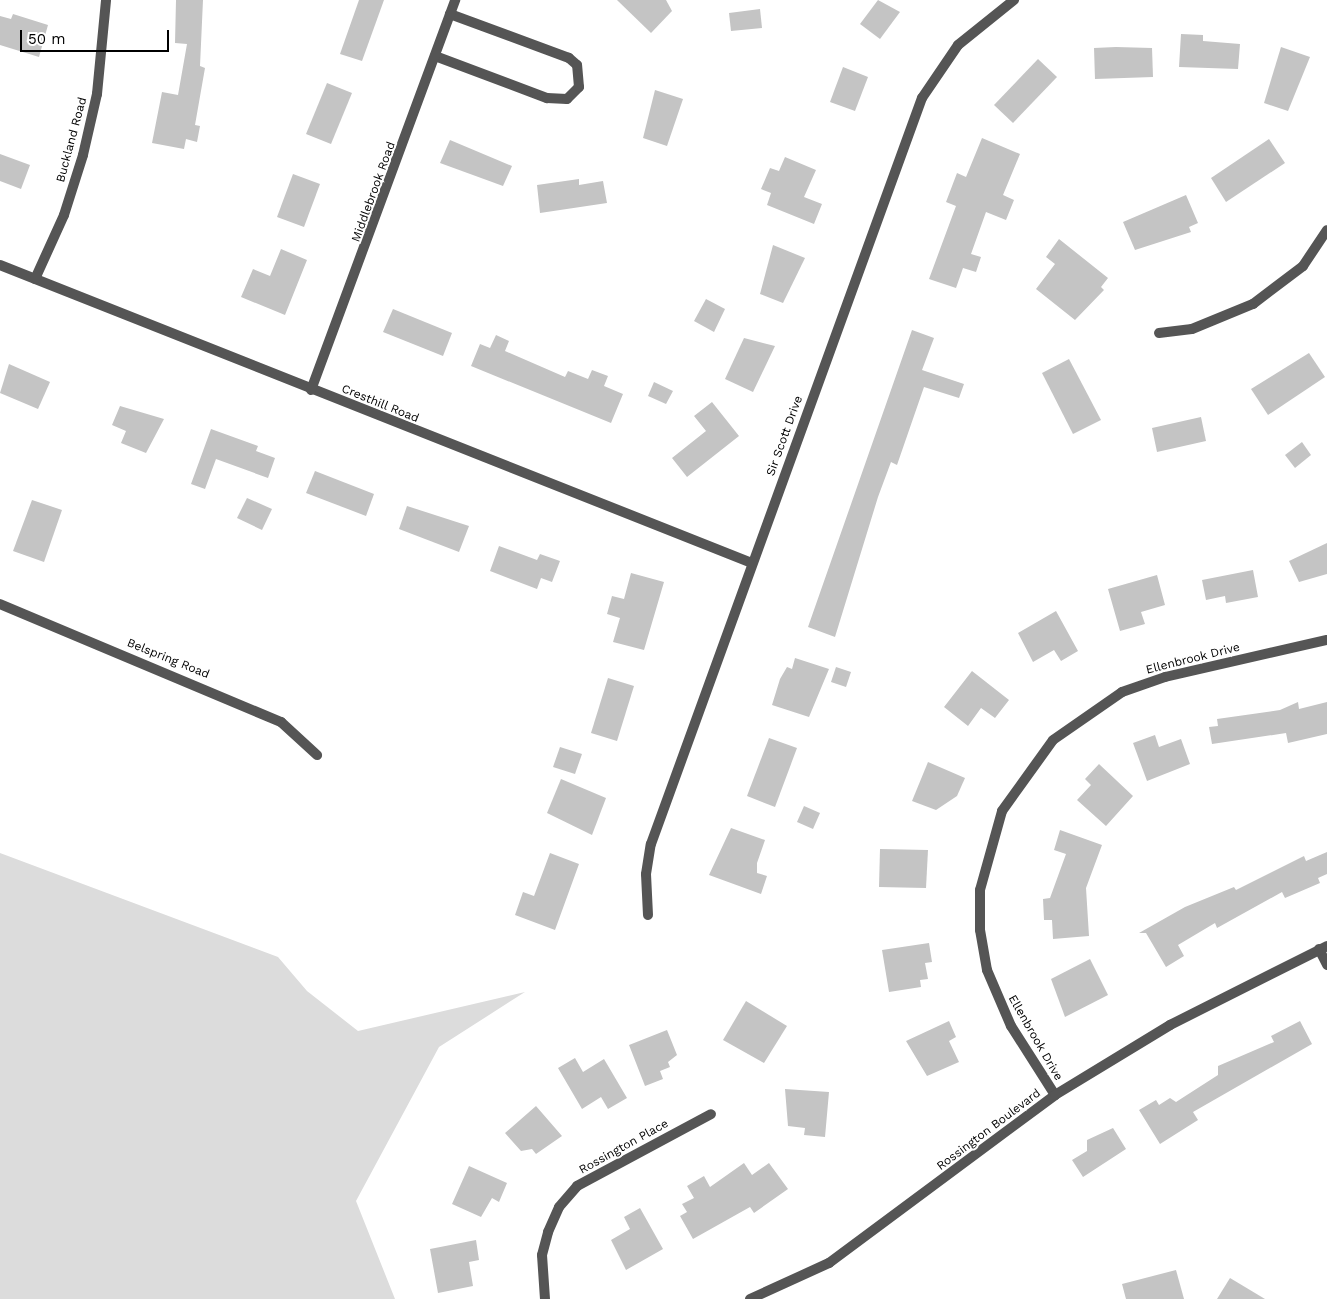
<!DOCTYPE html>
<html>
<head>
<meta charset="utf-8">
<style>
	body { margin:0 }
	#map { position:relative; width:1327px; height:1299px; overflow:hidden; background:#fff; font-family:"Work Sans",sans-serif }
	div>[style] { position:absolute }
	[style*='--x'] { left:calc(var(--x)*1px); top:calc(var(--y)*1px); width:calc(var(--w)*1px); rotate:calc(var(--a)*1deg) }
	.green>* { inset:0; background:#dcdcdc }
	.building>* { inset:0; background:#c4c4c4 }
	.minor>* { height:10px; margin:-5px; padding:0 5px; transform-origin:5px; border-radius:5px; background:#555 }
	span { translate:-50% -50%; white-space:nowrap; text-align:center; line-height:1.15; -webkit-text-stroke:4px #fff; paint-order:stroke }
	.street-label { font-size:12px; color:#000 }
	.scale { position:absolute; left:20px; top:30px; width:149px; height:22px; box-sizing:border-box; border:2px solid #000; border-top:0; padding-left:6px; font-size:15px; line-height:18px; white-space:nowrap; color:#000; -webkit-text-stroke:4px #fff; paint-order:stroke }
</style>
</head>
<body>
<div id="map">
	<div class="green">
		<div style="clip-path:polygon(0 853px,278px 957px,307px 991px,358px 1031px,525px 992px,439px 1047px,356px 1201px,395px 1299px,0 1299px)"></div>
	</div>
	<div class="building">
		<div style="clip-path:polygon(176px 0,203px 0,200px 66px,205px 68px,195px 125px,200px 126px,197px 142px,186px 139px,184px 149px,152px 143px,162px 92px,178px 95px,187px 44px,175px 43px)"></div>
		<div style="clip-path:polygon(359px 0,384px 0,362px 61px,340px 54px)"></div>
		<div style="clip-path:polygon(617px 0,666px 0,672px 11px,651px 33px)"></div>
		<div style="clip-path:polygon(878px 0,900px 12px,880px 39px,860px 24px)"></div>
		<div style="clip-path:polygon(760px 9px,762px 28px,731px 31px,729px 13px)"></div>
		<div style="clip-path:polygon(13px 14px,48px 25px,39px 57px,0 45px,0 16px,11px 19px)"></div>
		<div style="clip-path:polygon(1181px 34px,1203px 35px,1203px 41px,1240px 44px,1238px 69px,1179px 67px)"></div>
		<div style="clip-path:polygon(1116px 47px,1152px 48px,1153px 77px,1095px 79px,1094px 48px)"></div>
		<div style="clip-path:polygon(1281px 47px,1310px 57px,1288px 111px,1264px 103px)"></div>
		<div style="clip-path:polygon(1038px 59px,1057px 77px,1013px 123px,994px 105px)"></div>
		<div style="clip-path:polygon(843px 67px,868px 77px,855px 111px,830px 102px)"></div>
		<div style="clip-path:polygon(327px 83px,352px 93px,331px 144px,306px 134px)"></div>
		<div style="clip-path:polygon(655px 90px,683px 99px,667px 146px,643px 138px)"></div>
		<div style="clip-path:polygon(982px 138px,1020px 154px,1003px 195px,1014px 200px,1006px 220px,986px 212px,971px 254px,981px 257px,976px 272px,963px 268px,956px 288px,929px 279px,956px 206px,946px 202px,957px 173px,966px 177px)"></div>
		<div style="clip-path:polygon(1269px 139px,1285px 163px,1226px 202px,1211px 178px)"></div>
		<div style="clip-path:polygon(450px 140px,512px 166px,503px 186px,440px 163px)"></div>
		<div style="clip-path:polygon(0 154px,30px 165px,21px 189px,0 181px)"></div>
		<div style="clip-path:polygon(785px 157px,816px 170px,804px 197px,822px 204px,814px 224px,767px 205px,771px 193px,761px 189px,770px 168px,779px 171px)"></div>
		<div style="clip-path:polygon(293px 174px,320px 184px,304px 227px,277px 217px)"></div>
		<div style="clip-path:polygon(579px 179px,579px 185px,603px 181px,607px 203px,540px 213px,537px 185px)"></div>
		<div style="clip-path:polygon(1186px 195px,1198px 223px,1189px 227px,1191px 232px,1135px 250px,1123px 222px)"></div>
		<div style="clip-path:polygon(1059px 239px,1108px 278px,1101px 287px,1104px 290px,1075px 320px,1036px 289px,1055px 264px,1046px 257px)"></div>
		<div style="clip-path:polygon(773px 245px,805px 258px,783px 303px,760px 294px)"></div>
		<div style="clip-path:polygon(281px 249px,307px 260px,285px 315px,241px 297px,253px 269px,270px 276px)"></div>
		<div style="clip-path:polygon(706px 299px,725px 309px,714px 332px,694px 321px)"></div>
		<div style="clip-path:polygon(393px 309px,452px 333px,443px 356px,383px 332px)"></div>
		<div style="clip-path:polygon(912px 330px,934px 338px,922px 370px,964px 384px,959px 398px,924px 387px,897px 465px,891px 462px,878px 497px,835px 637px,808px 627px)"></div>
		<div style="clip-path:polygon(496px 335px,509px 341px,505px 351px,565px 377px,568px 371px,588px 379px,592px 370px,608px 376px,604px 386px,623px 394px,611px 423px,471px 366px,480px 344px,490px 348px)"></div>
		<div style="clip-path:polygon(744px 338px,775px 346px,753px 392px,725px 379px)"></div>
		<div style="clip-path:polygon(1309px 353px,1325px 377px,1268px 415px,1251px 389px)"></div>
		<div style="clip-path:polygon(1069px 359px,1101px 420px,1073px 434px,1042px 373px)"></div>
		<div style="clip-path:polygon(9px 364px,50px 382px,38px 409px,0 393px)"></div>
		<div style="clip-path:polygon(654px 382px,673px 391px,666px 404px,648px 396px)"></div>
		<div style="clip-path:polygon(712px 402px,739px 436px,687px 477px,672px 458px,706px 431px,694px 416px)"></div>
		<div style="clip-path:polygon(120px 406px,164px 419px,146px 453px,121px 443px,126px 431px,112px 425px)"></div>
		<div style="clip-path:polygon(1201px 417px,1206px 441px,1157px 452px,1152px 428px)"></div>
		<div style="clip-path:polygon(211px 429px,258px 446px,256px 451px,275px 458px,268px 478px,216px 459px,205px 489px,191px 484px)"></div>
		<div style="clip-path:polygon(1302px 442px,1311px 455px,1295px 468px,1285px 455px)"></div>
		<div style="clip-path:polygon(315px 471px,374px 494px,366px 516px,306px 493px)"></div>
		<div style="clip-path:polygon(247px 498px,272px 509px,262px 530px,237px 518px)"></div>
		<div style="clip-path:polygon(32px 500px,62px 510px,44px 562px,13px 551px)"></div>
		<div style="clip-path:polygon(407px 506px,469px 526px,459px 552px,399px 529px)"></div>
		<div style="clip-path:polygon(1327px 543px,1327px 574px,1299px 582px,1289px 561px)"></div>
		<div style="clip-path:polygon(499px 546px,537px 560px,540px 554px,560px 561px,552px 582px,541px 578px,537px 589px,490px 571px)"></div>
		<div style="clip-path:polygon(1253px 570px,1258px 597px,1226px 603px,1225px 596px,1206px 600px,1202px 580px)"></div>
		<div style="clip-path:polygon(631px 573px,664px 582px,644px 650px,613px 642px,620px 618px,607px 614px,612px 596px,624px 599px)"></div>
		<div style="clip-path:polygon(1157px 575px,1165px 605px,1141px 612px,1145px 624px,1120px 631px,1108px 589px)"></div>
		<div style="clip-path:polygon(1056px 611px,1078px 651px,1061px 661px,1054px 650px,1033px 662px,1018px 633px)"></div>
		<div style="clip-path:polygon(795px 658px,829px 669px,809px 717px,772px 705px,780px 679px,787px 667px,792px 669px)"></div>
		<div style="clip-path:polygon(836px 667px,851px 672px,846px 687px,831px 682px)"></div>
		<div style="clip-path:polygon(972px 671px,1009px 700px,995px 718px,981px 708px,968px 726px,944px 707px)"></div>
		<div style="clip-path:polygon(608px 678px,634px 686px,617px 741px,591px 733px)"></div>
		<div style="clip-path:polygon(1298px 702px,1299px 709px,1327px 702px,1327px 734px,1288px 743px,1286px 733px,1212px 744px,1209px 727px,1218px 726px,1217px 719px,1280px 710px)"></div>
		<div style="clip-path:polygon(1155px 735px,1159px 747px,1181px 739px,1190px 764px,1147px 781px,1133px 743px)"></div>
		<div style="clip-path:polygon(769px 738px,797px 748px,775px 807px,747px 796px)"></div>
		<div style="clip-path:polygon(560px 747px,582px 754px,575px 774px,553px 767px)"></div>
		<div style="clip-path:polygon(928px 762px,965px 778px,957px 796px,936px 810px,912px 801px)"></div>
		<div style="clip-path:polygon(1099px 764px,1133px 796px,1106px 826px,1077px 800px,1091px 785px,1085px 779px)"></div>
		<div style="clip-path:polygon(561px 779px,606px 798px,592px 835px,547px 813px)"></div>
		<div style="clip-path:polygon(804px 806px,820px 813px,813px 829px,797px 822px)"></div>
		<div style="clip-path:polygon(731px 828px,765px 840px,757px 863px,757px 873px,767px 876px,761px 894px,709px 875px)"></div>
		<div style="clip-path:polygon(1060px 830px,1102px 845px,1086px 888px,1089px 936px,1053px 939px,1052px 920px,1044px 920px,1043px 899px,1050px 898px,1066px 854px,1054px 850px)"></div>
		<div style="clip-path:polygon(880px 849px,928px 850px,926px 888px,879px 887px)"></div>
		<div style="clip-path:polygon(1327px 852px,1327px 874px,1318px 878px,1320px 883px,1285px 898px,1282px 892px,1217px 928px,1215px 923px,1178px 945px,1184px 956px,1166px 967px,1146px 933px,1139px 933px,1185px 907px,1234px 887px,1236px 890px,1304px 856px,1306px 861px)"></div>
		<div style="clip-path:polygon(550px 853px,579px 864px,555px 930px,515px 915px,523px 892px,534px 896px)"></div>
		<div style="clip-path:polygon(929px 943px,932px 962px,925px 963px,928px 979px,920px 980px,921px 987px,889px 992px,882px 950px)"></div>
		<div style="clip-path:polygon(1090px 959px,1108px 995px,1065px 1017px,1051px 979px)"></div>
		<div style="clip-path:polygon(746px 1001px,787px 1026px,764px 1063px,723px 1040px)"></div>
		<div style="clip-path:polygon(949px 1021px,956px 1037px,949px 1041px,959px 1062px,927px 1076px,906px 1041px)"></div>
		<div style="clip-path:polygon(1300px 1021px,1312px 1044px,1193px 1112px,1198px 1120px,1160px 1144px,1139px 1110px,1156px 1100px,1159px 1105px,1170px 1098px,1176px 1102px,1218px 1075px,1218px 1066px,1274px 1042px,1271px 1036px)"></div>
		<div style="clip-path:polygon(667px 1030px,677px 1055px,668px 1062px,670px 1067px,660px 1071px,663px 1079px,645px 1086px,629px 1045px)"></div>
		<div style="clip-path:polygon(575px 1058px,583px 1072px,604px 1059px,627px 1098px,608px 1109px,601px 1097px,582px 1109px,558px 1068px)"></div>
		<div style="clip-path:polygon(785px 1089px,829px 1092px,825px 1137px,804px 1135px,805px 1128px,788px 1126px)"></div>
		<div style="clip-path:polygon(536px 1106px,562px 1136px,536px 1154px,532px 1149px,521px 1151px,505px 1133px)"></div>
		<div style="clip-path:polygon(1113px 1128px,1126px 1149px,1083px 1177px,1072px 1160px,1087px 1151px,1087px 1140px)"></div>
		<div style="clip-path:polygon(744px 1163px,752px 1175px,769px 1163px,788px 1189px,754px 1213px,750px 1207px,693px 1239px,680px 1216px,687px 1212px,682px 1204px,694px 1198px,687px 1186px,704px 1176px,710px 1187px)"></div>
		<div style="clip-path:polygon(469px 1166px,507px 1183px,499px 1202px,492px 1198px,481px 1217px,452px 1204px)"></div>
		<div style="clip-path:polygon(640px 1208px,663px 1249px,626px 1270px,611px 1240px,630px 1229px,624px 1217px)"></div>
		<div style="clip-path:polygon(476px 1240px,479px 1260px,469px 1262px,473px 1286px,438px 1293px,430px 1249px)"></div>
		<div style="clip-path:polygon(1176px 1270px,1184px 1299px,1126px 1299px,1122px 1284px)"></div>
		<div style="clip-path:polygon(1230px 1278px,1265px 1299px,1217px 1299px)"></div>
	</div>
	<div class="minor">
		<div style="--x:435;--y:56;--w:120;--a:20.6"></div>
		<div style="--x:547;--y:98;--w:20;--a:3"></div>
		<div style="--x:567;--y:99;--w:17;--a:-45"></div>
		<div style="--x:579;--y:87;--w:22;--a:-95"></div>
		<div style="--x:577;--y:65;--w:11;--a:-139"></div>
		<div style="--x:569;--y:58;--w:127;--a:-159.7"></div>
		<div style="--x:0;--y:265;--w:809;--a:21.62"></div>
		<div style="--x:35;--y:279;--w:70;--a:-65.6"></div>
		<div style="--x:64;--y:215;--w:63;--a:-72.4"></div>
		<div style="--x:83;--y:155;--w:63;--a:-77.1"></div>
		<div style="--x:97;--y:94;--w:94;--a:-84.5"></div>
		<div style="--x:1159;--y:333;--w:33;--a:-7"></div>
		<div style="--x:1192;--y:329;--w:66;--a:-22.3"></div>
		<div style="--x:1253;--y:304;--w:63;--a:-37.2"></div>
		<div style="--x:1303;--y:266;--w:43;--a:-56.3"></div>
		<div style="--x:311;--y:390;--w:416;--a:-69.7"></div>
		<div style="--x:0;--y:604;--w:305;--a:22.8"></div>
		<div style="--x:281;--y:722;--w:49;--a:42.5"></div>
		<div style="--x:648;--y:915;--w:41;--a:-92.8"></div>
		<div style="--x:646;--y:874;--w:30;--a:-81"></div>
		<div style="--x:651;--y:844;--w:794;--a:-70.04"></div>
		<div style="--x:922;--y:98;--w:64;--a:-55.8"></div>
		<div style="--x:958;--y:45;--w:72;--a:-38.8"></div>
		<div style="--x:1319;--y:949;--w:18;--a:63"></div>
		<div style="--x:1055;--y:1095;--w:82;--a:-122.5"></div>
		<div style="--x:1011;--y:1026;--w:61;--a:-113.2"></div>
		<div style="--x:987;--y:970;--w:41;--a:-99.9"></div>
		<div style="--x:980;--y:930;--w:40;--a:-90"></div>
		<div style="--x:980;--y:890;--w:82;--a:-74.4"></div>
		<div style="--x:1002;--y:811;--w:87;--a:-54.3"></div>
		<div style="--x:1053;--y:740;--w:84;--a:-34.8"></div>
		<div style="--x:1122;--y:692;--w:46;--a:-19.2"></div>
		<div style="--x:1165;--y:677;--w:166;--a:-12.9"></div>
		<div style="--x:545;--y:1299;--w:44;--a:-93.9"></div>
		<div style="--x:542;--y:1255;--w:24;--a:-75"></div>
		<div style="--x:548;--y:1232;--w:27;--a:-66"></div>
		<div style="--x:559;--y:1207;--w:28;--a:-49"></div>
		<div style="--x:577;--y:1186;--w:152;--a:-28.2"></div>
		<div style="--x:750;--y:1299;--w:87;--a:-24.5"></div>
		<div style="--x:829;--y:1263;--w:282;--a:-36.6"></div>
		<div style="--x:1055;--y:1095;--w:135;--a:-31.3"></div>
		<div style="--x:1170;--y:1025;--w:176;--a:-26.7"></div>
	</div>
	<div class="street-label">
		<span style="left:72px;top:140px;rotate:-75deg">Buckland Road</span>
		<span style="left:374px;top:192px;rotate:-70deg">Middlebrook Road</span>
		<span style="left:380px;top:404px;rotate:22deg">Cresthill Road</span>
		<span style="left:785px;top:436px;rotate:-70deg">Sir Scott Drive</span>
		<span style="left:168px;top:659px;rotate:22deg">Belspring Road</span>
		<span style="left:1193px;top:659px;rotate:-14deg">Ellenbrook Drive</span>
		<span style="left:1035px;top:1038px;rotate:60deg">Ellenbrook Drive</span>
		<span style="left:989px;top:1130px;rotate:-37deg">Rossington Boulevard</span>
		<span style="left:624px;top:1147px;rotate:-29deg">Rossington Place</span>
	</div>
	<div class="scale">50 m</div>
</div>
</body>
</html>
